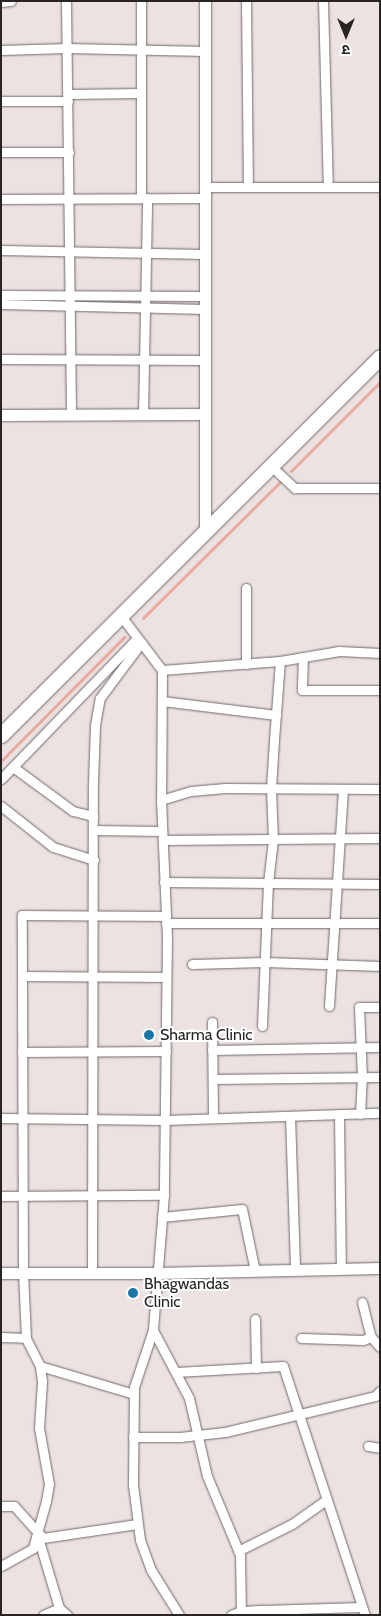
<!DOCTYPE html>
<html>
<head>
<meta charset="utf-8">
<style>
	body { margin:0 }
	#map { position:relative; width:381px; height:1616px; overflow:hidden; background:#ebe2e1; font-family:Cabin,"Noto Sans Devanagari",sans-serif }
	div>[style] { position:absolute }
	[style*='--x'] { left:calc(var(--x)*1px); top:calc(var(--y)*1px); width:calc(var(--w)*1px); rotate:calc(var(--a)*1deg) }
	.stream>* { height:3px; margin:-1.5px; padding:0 1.5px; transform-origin:1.5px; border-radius:1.5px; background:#e8aaa2 }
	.roads { filter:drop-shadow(0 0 1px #716968) drop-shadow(0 0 1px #716968) }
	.minor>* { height:9px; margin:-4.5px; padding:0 4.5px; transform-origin:4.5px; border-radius:4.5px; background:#fff }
	.tertiary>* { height:11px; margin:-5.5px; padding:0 5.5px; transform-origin:5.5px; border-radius:5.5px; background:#fff }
	.trunk>* { height:15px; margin:-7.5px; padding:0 7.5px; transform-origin:7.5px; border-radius:7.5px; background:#fff }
	.dots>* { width:14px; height:14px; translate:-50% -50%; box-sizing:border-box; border:2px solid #fff; border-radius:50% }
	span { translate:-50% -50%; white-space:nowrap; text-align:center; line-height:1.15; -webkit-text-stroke:4px #fff; paint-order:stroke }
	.poi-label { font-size:16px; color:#272423 }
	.left { translate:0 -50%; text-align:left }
	.frame { position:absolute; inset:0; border:2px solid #272423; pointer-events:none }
	.north { position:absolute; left:321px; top:10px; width:50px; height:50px; -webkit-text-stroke:4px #fff; paint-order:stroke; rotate:180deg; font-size:14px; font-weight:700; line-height:20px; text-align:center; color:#272423 }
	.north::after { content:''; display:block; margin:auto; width:18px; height:22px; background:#272423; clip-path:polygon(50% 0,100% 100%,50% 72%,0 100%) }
</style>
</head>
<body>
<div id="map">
	<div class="stream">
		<div style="--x:291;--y:471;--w:126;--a:-45"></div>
		<div style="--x:143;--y:618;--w:196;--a:-44.8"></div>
		<div style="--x:1;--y:761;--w:175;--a:-45.2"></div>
	</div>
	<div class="roads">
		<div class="minor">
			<div style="--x:66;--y:1;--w:414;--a:89.3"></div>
			<div style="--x:141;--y:1;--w:197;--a:90"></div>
			<div style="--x:246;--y:1;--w:186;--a:89.4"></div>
			<div style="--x:323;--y:1;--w:186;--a:88.5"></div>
			<div style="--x:1;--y:2;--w:10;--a:-6"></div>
			<div style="--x:1;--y:50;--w:66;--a:-1.7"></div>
			<div style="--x:67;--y:48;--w:138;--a:1.2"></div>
			<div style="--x:68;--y:94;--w:73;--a:-0.8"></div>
			<div style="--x:1;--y:101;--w:67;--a:0"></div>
			<div style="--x:1;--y:152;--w:68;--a:0"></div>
			<div style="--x:205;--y:187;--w:175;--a:0"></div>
			<div style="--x:1;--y:199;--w:204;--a:-0.3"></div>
			<div style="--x:1;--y:250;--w:204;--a:1.1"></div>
			<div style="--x:1;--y:295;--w:204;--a:0.3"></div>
			<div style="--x:1;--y:304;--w:204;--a:1.4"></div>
			<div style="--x:1;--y:359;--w:204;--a:0.3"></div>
			<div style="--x:143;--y:415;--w:217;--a:-88.9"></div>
			<div style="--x:271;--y:466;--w:33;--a:43"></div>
			<div style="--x:295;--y:488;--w:85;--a:0"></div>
			<div style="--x:121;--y:616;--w:68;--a:52.8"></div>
			<div style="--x:162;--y:670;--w:130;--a:90.4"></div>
			<div style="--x:161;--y:800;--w:137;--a:87.5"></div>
			<div style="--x:167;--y:937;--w:258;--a:90.7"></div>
			<div style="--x:164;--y:1195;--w:135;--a:94.7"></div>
			<div style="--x:153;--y:1330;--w:60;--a:108.4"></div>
			<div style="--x:134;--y:1387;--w:98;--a:90.6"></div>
			<div style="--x:133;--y:1485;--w:55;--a:82.7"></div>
			<div style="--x:140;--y:1540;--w:32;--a:70"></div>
			<div style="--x:151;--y:1570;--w:53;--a:58.1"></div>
			<div style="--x:303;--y:657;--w:33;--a:92"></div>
			<div style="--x:302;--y:690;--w:78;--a:0"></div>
			<div style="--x:246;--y:664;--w:76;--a:-90"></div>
			<div style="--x:162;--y:670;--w:118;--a:-4.4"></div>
			<div style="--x:280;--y:661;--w:60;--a:-9.6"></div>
			<div style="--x:339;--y:651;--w:41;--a:2.8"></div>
			<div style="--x:162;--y:701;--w:115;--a:7"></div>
			<div style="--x:13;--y:767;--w:74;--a:36.3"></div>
			<div style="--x:73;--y:811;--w:21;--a:14"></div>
			<div style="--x:1;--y:779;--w:196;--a:-46"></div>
			<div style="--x:161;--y:800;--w:31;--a:-17"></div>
			<div style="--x:191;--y:791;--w:34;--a:-5"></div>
			<div style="--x:225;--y:788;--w:155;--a:0.4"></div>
			<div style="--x:1;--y:806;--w:66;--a:38.3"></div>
			<div style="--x:53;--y:847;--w:43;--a:17.6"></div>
			<div style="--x:93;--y:830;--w:69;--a:0.8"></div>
			<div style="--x:163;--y:840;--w:217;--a:-0.5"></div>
			<div style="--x:164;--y:882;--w:216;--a:0.5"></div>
			<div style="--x:166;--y:923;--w:214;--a:0"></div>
			<div style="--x:192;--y:964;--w:73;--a:-1.6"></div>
			<div style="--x:265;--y:962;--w:115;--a:2"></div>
			<div style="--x:22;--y:976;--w:144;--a:0.4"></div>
			<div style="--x:329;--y:1006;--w:217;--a:-86.3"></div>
			<div style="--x:212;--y:1022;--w:96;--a:89.4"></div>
			<div style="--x:262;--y:1026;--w:143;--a:-87.6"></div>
			<div style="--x:268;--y:883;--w:43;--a:-83.4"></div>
			<div style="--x:273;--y:840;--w:52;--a:-92.2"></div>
			<div style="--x:271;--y:788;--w:48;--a:-86.4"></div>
			<div style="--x:274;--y:740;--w:79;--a:-85.7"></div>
			<div style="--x:212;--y:1050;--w:168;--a:-1"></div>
			<div style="--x:22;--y:1052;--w:144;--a:-0.4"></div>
			<div style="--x:213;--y:1079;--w:167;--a:-0.7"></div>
			<div style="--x:360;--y:1114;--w:37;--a:-87"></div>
			<div style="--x:362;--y:1077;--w:70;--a:-92.5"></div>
			<div style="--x:359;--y:1007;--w:21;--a:0"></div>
			<div style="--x:339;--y:1115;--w:154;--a:89.3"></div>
			<div style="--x:290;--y:1116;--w:154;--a:88.1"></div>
			<div style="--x:1;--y:1118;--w:164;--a:0.7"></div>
			<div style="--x:165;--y:1120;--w:215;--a:-1.9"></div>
			<div style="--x:1;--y:1196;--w:163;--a:-0.4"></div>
			<div style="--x:162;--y:1217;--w:80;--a:-5.7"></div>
			<div style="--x:242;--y:1209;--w:63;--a:78.2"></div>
			<div style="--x:92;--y:1273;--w:490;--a:-89.9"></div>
			<div style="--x:93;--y:783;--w:58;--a:-88"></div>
			<div style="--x:95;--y:725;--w:27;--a:-80"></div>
			<div style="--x:100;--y:698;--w:69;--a:-53.3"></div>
			<div style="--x:362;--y:1302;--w:36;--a:76"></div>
			<div style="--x:255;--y:1319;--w:49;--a:88.8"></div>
			<div style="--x:153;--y:1330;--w:77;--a:62.1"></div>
			<div style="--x:189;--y:1398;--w:80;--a:77"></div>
			<div style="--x:207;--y:1476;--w:86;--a:67.3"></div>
			<div style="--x:240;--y:1555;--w:56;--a:89"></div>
			<div style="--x:1;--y:1337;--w:25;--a:2"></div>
			<div style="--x:301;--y:1338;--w:62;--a:1.8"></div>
			<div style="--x:363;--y:1340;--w:9;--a:-21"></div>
			<div style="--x:371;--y:1337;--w:13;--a:48"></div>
			<div style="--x:40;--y:1366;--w:98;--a:16.6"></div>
			<div style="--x:176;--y:1372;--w:107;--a:-3.2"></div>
			<div style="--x:283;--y:1366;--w:262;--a:71.8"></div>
			<div style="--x:133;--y:1437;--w:47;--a:0"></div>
			<div style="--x:180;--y:1437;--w:45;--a:-6.3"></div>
			<div style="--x:225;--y:1432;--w:154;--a:-13.5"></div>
			<div style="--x:375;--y:1396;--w:7;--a:-45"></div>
			<div style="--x:368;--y:1446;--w:12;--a:9"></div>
			<div style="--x:1;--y:1506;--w:13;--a:0"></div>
			<div style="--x:14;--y:1506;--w:43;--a:47.8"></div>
			<div style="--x:43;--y:1538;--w:95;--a:-8.5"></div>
			<div style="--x:37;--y:1534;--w:77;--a:73.4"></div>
			<div style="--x:59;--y:1608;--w:17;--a:156"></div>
			<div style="--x:238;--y:1551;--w:60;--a:-26.6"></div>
			<div style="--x:292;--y:1524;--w:42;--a:-35.2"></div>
			<div style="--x:1;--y:1566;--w:37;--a:-29"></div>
			<div style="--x:33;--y:1548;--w:49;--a:-74.5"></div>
			<div style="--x:46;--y:1501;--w:17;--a:-80"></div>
			<div style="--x:49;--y:1484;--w:57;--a:-100.1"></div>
			<div style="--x:39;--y:1428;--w:47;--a:-86.3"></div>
			<div style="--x:42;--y:1381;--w:15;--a:-98"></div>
			<div style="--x:40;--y:1366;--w:31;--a:-117"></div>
			<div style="--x:26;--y:1338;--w:65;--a:-92.6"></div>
			<div style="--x:23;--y:1273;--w:358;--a:-90.2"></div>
			<div style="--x:22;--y:915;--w:144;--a:0.4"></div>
			<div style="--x:59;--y:1608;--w:11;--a:41"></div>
			<div style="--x:231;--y:1615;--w:11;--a:-22"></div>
			<div style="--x:241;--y:1611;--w:22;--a:-3"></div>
			<div style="--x:263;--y:1610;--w:98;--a:-1.8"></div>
		</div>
		<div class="tertiary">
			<div style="--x:205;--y:1;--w:530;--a:90"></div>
			<div style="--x:1;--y:415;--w:204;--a:-0.3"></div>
			<div style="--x:1;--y:1273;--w:156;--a:0"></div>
			<div style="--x:157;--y:1273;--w:223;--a:-1.3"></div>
		</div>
		<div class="trunk">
			<div style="--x:1;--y:735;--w:535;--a:-44.92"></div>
		</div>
	</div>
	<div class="dots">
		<div style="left:149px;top:1035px;background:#1d76a5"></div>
		<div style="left:133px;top:1293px;background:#1d76a5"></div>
	</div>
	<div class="poi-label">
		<span class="left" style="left:160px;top:1035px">Sharma Clinic</span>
		<span class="left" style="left:144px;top:1293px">Bhagwandas<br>Clinic</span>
	</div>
	<div class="frame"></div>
	<div class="north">उ</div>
</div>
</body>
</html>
